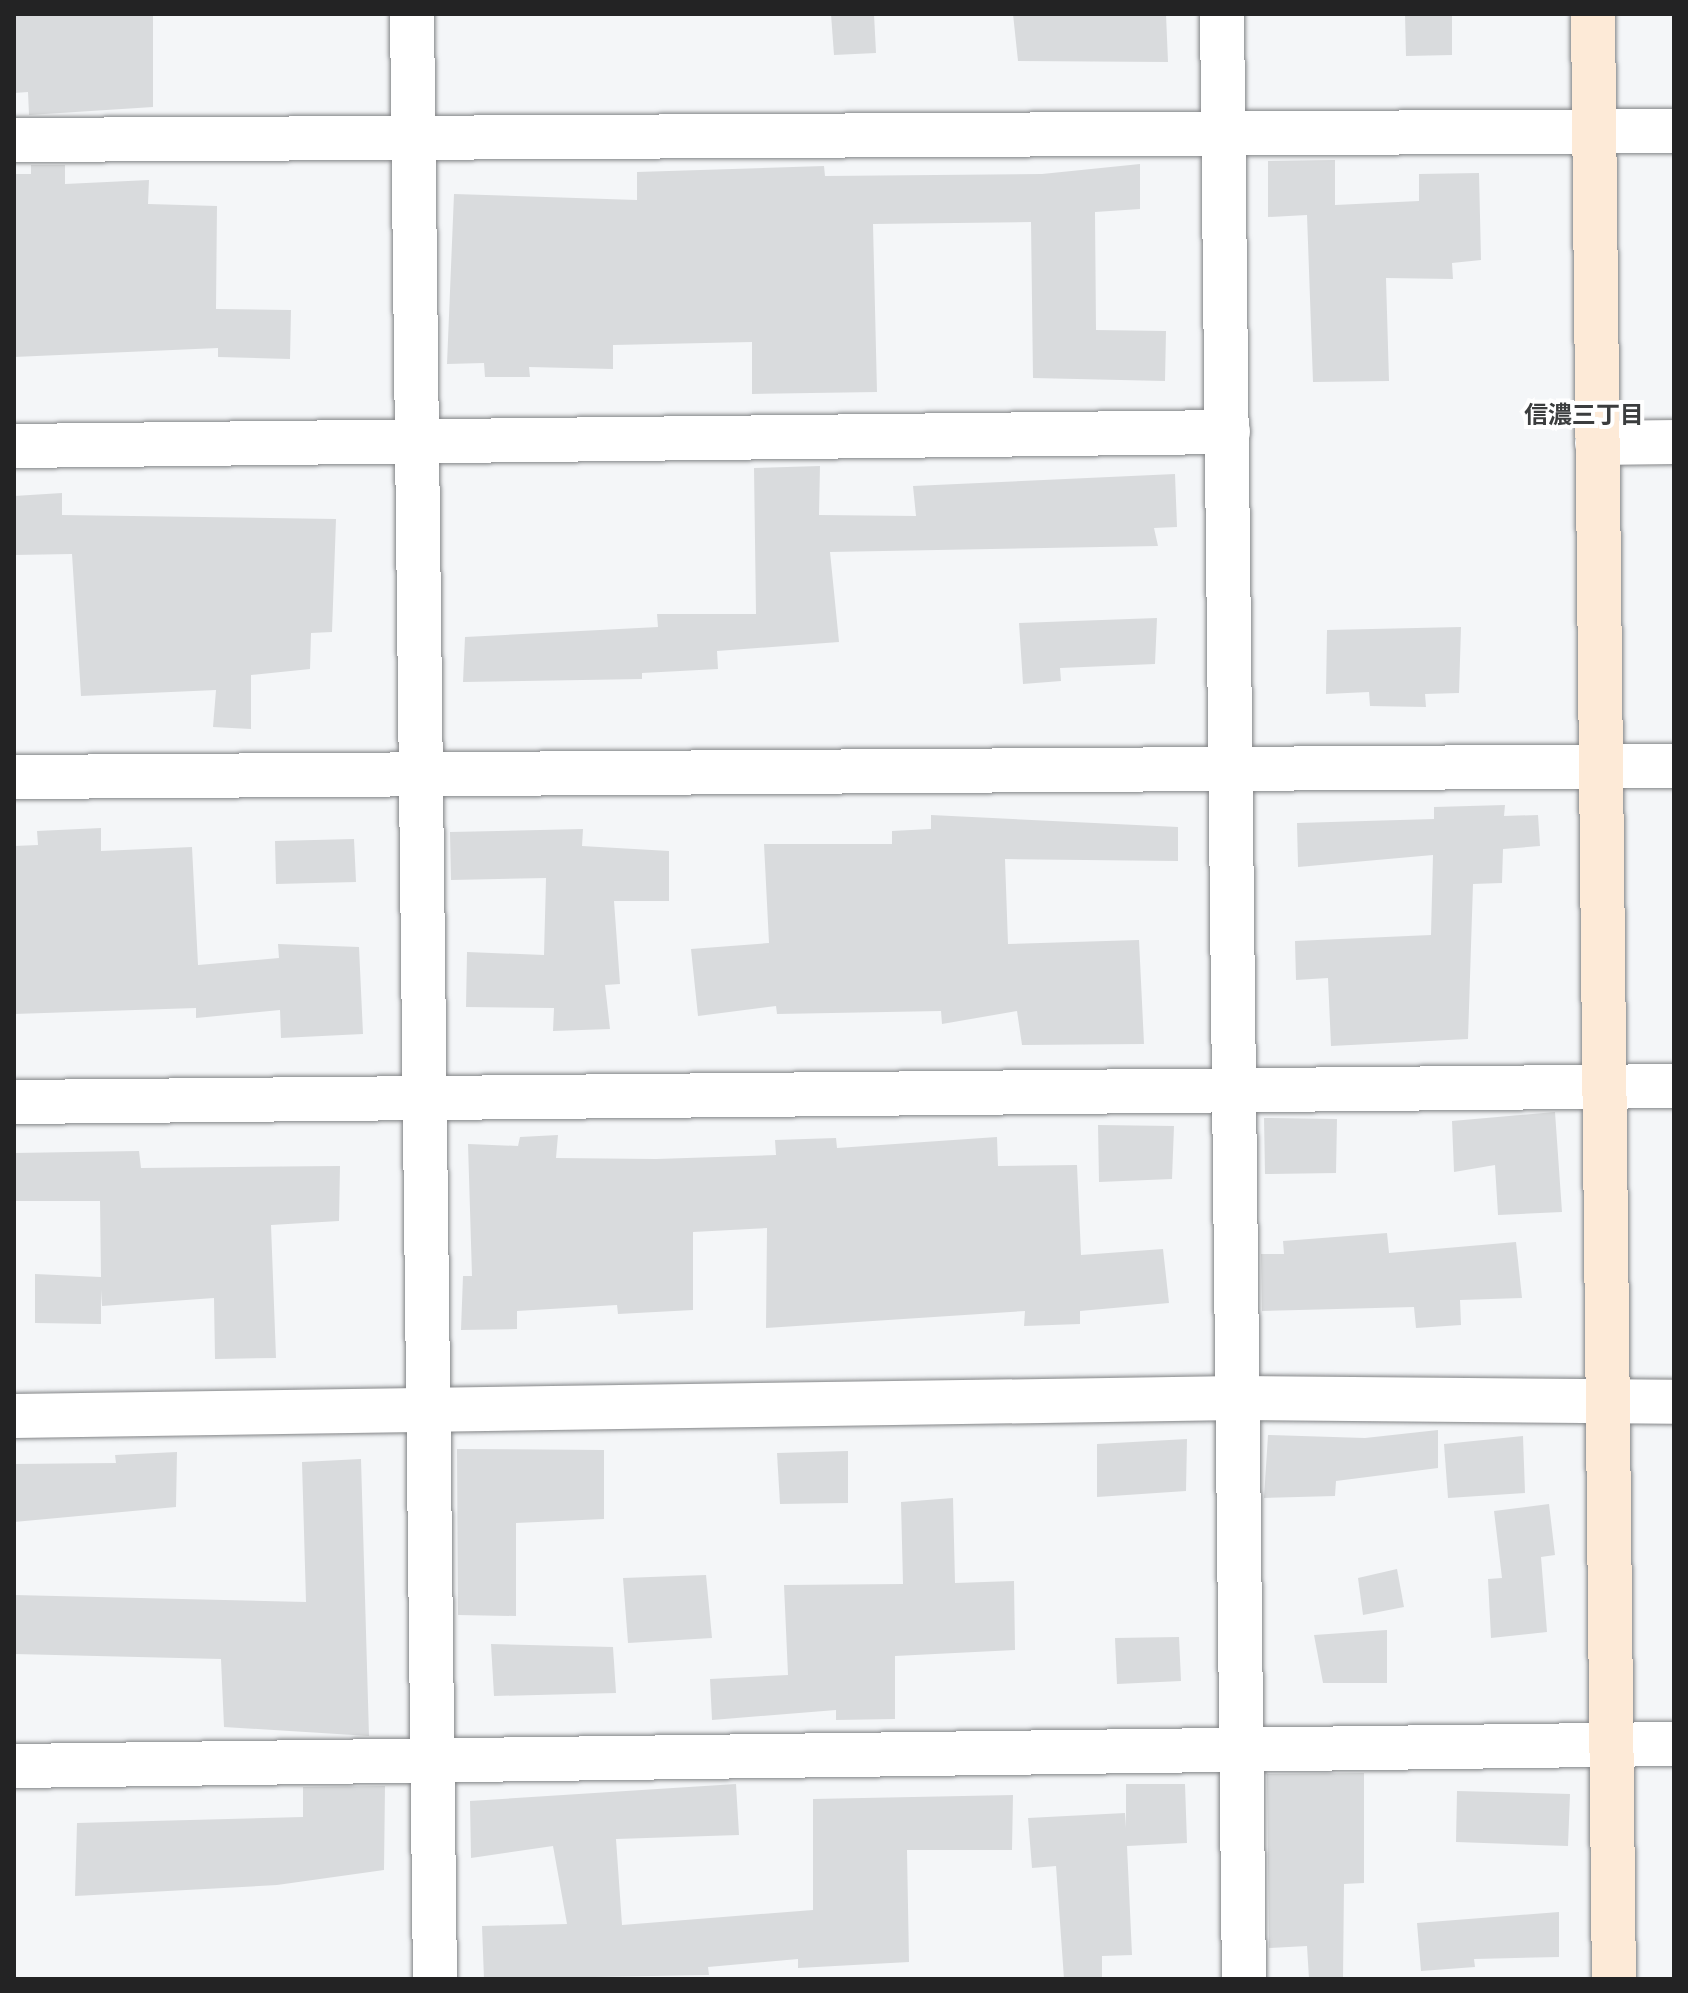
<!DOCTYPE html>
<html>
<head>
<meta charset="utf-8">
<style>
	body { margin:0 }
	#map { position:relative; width:1688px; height:1993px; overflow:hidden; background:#f4f6f8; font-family:"Open Sans","Noto Sans JP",sans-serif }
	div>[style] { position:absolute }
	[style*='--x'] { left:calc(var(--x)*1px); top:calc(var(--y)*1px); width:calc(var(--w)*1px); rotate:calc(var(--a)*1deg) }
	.building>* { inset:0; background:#d9dbdd }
	.roads { filter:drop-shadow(0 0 2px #838587) drop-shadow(0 0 2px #838587) }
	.street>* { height:44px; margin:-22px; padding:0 22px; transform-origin:22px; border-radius:22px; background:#fff }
	.secondary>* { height:44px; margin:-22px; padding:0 22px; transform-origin:22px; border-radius:22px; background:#fdead7 }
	span { translate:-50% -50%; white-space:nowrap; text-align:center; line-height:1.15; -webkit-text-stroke:8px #fff; paint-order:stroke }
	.neighbourhood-label { font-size:24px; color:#3b3d3e; font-weight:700 }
	.frame { position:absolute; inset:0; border:16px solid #232324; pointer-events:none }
</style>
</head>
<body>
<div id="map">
	<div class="building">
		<div style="clip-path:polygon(14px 14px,153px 14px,153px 107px,29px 115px,28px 92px,14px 93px)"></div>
		<div style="clip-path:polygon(831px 14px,874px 14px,876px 53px,834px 55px)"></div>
		<div style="clip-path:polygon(1013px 14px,1166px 14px,1168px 62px,1018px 61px)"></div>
		<div style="clip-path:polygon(1405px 14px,1452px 14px,1452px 55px,1406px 56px)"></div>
		<div style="clip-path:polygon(1335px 160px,1335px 205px,1419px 201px,1419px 174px,1479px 173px,1481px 260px,1452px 263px,1453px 279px,1386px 278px,1389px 381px,1313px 382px,1307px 215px,1268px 217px,1268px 161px)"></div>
		<div style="clip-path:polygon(1140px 164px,1140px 209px,1095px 212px,1096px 330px,1166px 331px,1165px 381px,1033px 378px,1031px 222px,873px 224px,877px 392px,752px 394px,752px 342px,613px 345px,613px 369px,529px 367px,530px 377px,485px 377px,484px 363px,447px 364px,454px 194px,637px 200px,637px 172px,824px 166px,825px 176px,1042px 174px)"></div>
		<div style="clip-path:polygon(31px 165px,65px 165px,65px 184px,149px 180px,148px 204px,217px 206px,216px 309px,291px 310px,290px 359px,218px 357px,218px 348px,14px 357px,14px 174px,31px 174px)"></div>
		<div style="clip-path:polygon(820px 466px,819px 515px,916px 516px,913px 486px,1175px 474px,1177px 527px,1154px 528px,1158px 546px,830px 552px,839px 642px,717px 651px,718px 669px,642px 673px,642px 679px,463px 682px,465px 637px,658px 627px,657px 614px,756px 614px,754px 468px)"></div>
		<div style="clip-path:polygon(62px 493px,62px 515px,336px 519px,332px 632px,311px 633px,310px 669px,251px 675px,251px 729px,213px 727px,216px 690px,81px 696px,72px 554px,14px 555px,14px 496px)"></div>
		<div style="clip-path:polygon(1157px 618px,1155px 664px,1060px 668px,1061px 681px,1023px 684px,1019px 623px)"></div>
		<div style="clip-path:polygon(1461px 627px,1459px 693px,1425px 694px,1426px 707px,1370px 706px,1369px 692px,1326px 694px,1327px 630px)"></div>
		<div style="clip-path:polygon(1505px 805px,1504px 816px,1538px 815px,1540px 846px,1503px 849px,1502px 883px,1473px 884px,1468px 1039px,1331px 1046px,1328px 978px,1296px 980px,1295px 941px,1431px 935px,1433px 855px,1298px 867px,1297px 823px,1434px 819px,1434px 807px)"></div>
		<div style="clip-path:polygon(931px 815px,1178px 827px,1178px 861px,1005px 859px,1008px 944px,1139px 940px,1144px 1044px,1022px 1045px,1017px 1011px,942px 1024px,941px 1011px,777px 1014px,776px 1006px,698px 1016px,691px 949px,769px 943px,764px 844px,892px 844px,892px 831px,931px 829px)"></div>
		<div style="clip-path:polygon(101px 828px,101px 851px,192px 847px,198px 965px,279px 958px,278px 944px,359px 947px,363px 1034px,281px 1038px,280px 1010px,196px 1018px,196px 1008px,14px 1014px,14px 846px,38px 845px,37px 831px)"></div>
		<div style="clip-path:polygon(583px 829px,582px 846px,669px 851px,669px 901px,614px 901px,620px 984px,605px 985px,610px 1029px,553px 1031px,554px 1008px,466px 1007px,467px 952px,544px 955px,546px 878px,451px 880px,450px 832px)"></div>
		<div style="clip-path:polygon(354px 839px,356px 882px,276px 884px,275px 841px)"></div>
		<div style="clip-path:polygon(1555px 1112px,1562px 1212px,1498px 1215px,1495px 1165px,1454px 1172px,1452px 1121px)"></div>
		<div style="clip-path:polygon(1264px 1118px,1337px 1119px,1336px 1173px,1265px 1174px)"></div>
		<div style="clip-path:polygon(1098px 1125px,1174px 1126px,1172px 1179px,1099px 1182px)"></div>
		<div style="clip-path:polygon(558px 1135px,556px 1158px,656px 1159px,776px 1155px,775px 1140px,836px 1138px,837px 1148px,997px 1137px,998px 1166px,1077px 1165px,1081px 1255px,1163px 1249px,1169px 1303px,1080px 1311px,1080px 1324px,1024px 1326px,1025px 1311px,766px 1328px,767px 1228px,693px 1232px,693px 1310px,618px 1314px,617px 1305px,517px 1311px,517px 1329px,461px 1330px,463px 1276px,472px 1276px,468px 1144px,518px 1146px,520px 1137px)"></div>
		<div style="clip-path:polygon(139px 1151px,141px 1168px,340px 1166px,339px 1221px,271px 1225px,276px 1358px,215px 1359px,214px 1298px,102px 1306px,101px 1290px,101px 1324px,35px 1323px,35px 1274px,101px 1277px,100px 1201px,14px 1201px,14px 1153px)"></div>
		<div style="clip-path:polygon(1387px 1233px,1389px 1253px,1516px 1242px,1522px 1298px,1460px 1300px,1461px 1325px,1416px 1328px,1414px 1307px,1262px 1311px,1261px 1254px,1284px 1254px,1283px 1241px)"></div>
		<div style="clip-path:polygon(1438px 1430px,1438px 1468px,1336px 1481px,1335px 1496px,1264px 1498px,1268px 1435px,1365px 1438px)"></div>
		<div style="clip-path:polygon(1523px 1436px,1525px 1493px,1448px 1498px,1444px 1444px)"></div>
		<div style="clip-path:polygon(1187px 1439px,1186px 1491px,1097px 1497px,1097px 1444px)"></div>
		<div style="clip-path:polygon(457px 1449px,604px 1450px,604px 1519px,516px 1523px,516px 1616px,458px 1615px)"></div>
		<div style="clip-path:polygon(848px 1451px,848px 1503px,780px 1504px,777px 1453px)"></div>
		<div style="clip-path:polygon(177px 1452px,176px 1507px,14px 1522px,14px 1464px,116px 1463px,115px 1455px)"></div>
		<div style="clip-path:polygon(361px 1459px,369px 1736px,224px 1727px,221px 1659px,14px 1654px,14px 1595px,306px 1602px,302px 1462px)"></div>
		<div style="clip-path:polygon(953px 1498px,955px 1583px,1014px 1581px,1015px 1650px,895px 1656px,895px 1719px,836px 1720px,836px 1710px,712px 1720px,710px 1679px,788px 1675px,784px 1585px,903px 1584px,901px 1502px)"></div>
		<div style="clip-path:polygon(1549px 1504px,1555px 1555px,1541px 1557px,1547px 1632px,1491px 1638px,1488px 1579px,1502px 1578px,1494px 1511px)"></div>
		<div style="clip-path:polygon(1397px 1569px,1404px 1607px,1363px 1615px,1358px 1578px)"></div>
		<div style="clip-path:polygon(706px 1575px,712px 1638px,628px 1643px,623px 1578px)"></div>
		<div style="clip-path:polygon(1387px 1630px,1387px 1683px,1323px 1683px,1314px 1635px)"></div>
		<div style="clip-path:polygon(1179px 1637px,1181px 1681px,1117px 1684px,1115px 1638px)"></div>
		<div style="clip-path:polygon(491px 1644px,613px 1647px,616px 1693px,494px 1696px)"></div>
		<div style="clip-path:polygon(1364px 1773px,1364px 1883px,1344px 1884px,1343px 1979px,1309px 1979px,1307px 1946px,1269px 1948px,1267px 1774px)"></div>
		<div style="clip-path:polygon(736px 1784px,739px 1835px,616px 1839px,622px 1925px,813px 1910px,813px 1799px,1013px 1795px,1012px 1850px,907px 1850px,909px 1962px,798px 1968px,798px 1959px,708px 1967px,709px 1975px,484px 1979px,482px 1926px,567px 1924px,553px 1846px,471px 1858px,470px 1801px)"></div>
		<div style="clip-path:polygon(1126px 1784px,1185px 1784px,1187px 1843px,1127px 1846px,1132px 1955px,1102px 1956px,1102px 1979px,1064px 1979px,1056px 1866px,1032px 1868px,1028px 1818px,1125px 1813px,1126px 1828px)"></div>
		<div style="clip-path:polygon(385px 1786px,384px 1870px,277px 1885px,75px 1896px,77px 1823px,303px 1817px,303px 1787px)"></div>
		<div style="clip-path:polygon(1457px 1791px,1570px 1794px,1568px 1846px,1456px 1842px)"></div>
		<div style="clip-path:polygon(1559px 1912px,1559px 1957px,1474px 1959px,1475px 1967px,1421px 1971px,1417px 1923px)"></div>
	</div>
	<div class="roads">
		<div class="street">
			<div style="--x:412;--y:14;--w:1965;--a:89.33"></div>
			<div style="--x:1222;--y:14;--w:1965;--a:89.36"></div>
			<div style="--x:14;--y:140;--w:1660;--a:-0.31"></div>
			<div style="--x:1597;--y:443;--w:77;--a:-0.7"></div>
			<div style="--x:14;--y:446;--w:1214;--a:-0.66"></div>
			<div style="--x:14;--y:777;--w:1660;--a:-0.38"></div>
			<div style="--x:14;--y:1102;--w:1660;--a:-0.55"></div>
			<div style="--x:14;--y:1416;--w:1224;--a:-0.84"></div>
			<div style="--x:1238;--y:1398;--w:436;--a:0.5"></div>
			<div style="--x:14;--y:1766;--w:1660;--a:-0.76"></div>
		</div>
		<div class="secondary">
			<div style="--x:1593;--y:14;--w:1965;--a:89.39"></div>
		</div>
	</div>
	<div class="neighbourhood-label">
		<span style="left:1584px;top:414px">信濃三丁目</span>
	</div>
	<div class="frame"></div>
</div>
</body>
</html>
